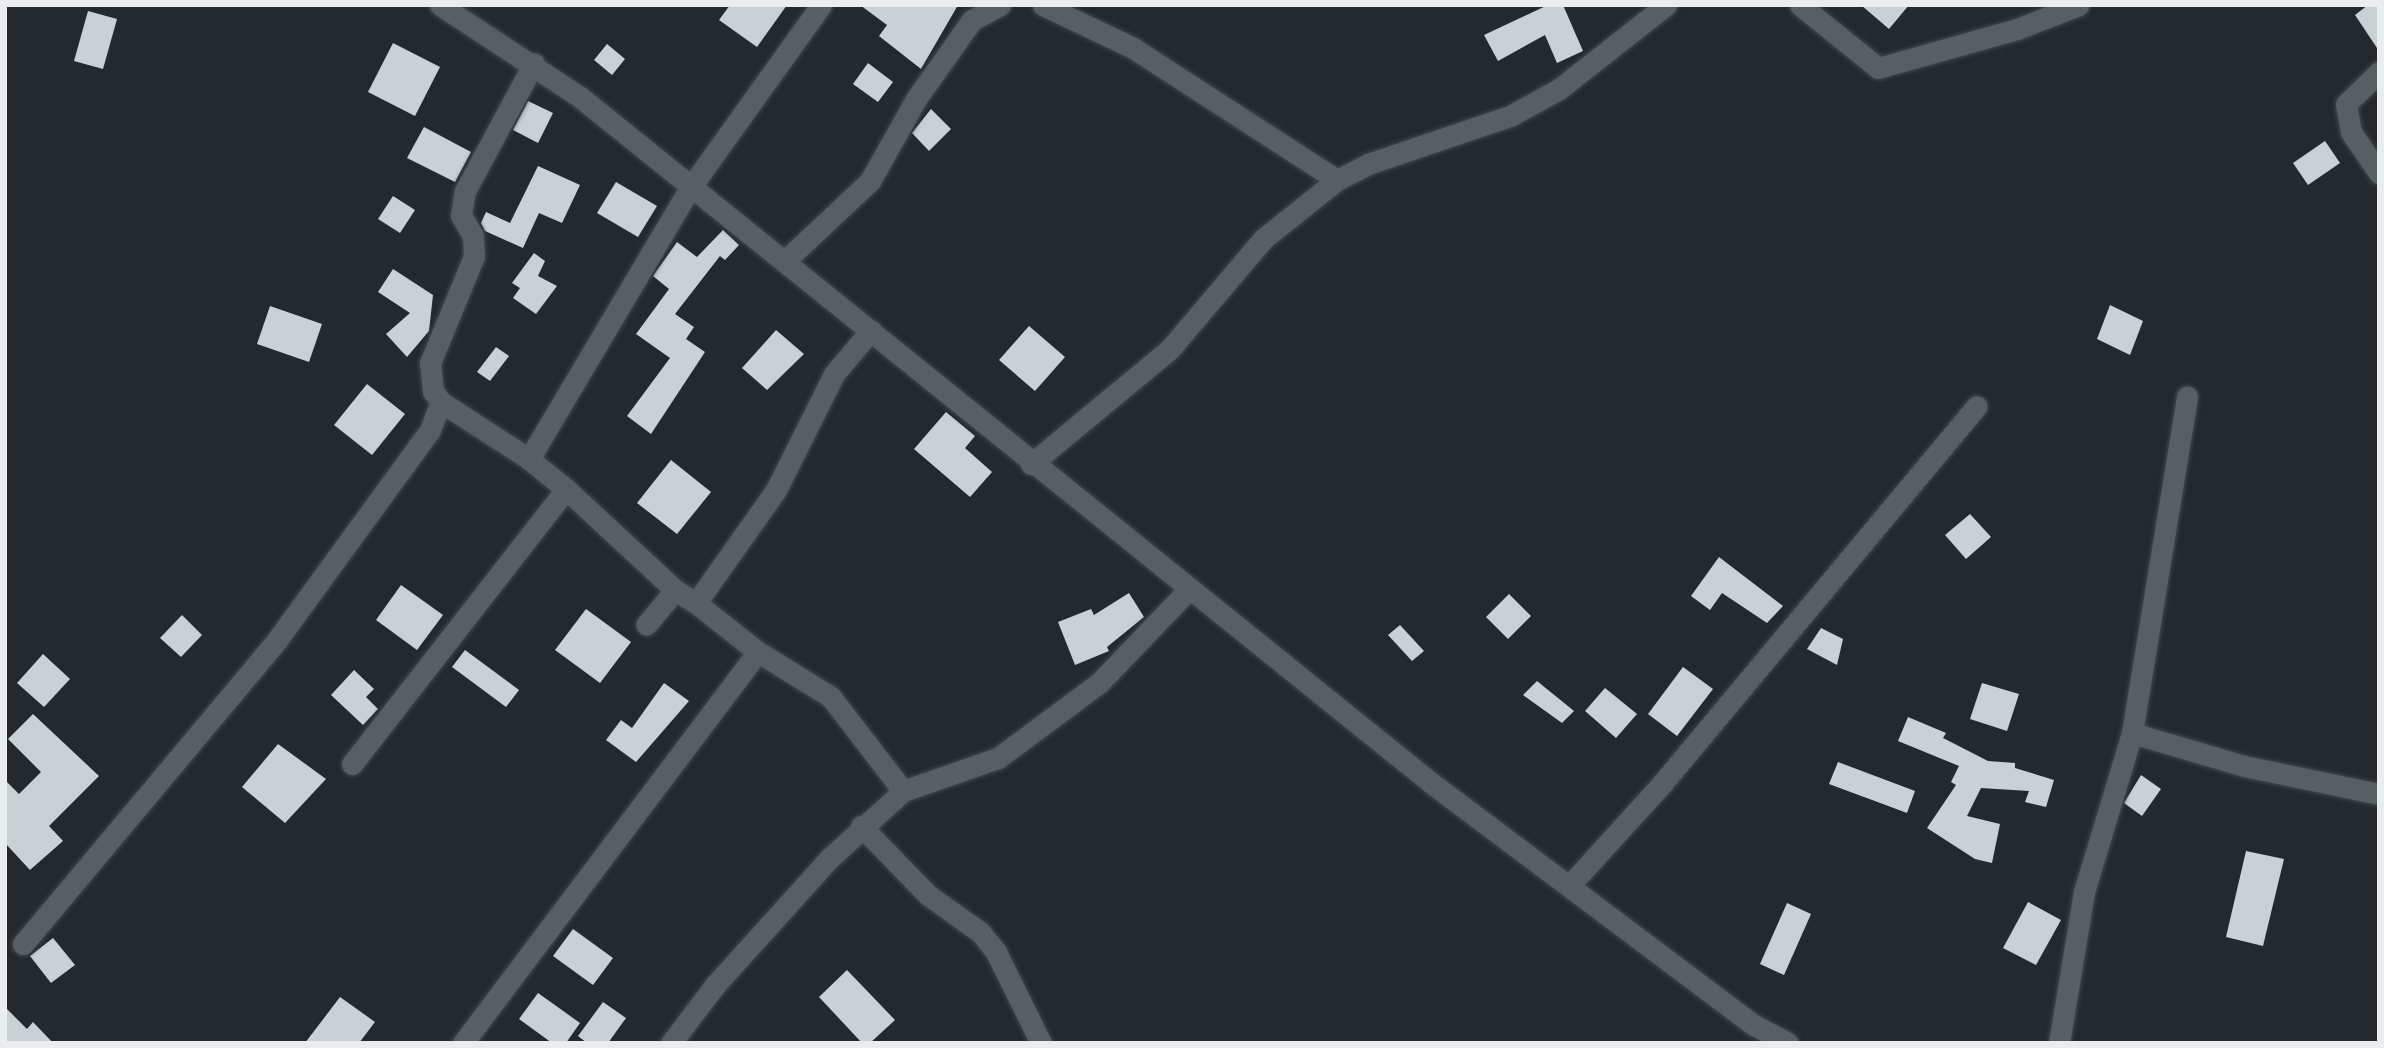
<!DOCTYPE html>
<html>
<head>
<meta charset="utf-8">
<style>
	body { margin:0 }
	#map { position:relative; width:2384px; height:1048px; overflow:hidden; background:#23292c; font-family:"Noto Sans",sans-serif }
	div>[style] { position:absolute }
	[style*='--x'] { left:calc(var(--x)*1px); top:calc(var(--y)*1px); width:calc(var(--w)*1px); rotate:calc(var(--a)*1deg) }
	.building>* { inset:0; background:#cad1d5 }
	.roads { filter:drop-shadow(0 0 2px #414649) drop-shadow(0 0 2px #414649) }
	.minor>* { height:21px; margin:-10.5px; padding:0 10.5px; transform-origin:10.5px; border-radius:10.5px; background:#585f62 }
	span { translate:-50% -50%; white-space:nowrap; text-align:center; line-height:1.15; -webkit-text-stroke:7px #0e1112; paint-order:stroke }
	.frame { position:absolute; inset:0; border:7px solid #e9edef; pointer-events:none }
</style>
</head>
<body>
<div id="map">
	<div class="building">
		<div style="clip-path:polygon(730px 5px,787px 5px,757px 47px,719px 20px)"></div>
		<div style="clip-path:polygon(860px 5px,958px 5px,921px 69px,879px 36px,887px 25px)"></div>
		<div style="clip-path:polygon(1548px 5px,1563px 5px,1583px 51px,1557px 63px,1545px 35px,1498px 61px,1484px 35px)"></div>
		<div style="clip-path:polygon(1861px 5px,1909px 5px,1889px 29px)"></div>
		<div style="clip-path:polygon(2368px 5px,2379px 5px,2379px 51px,2355px 15px)"></div>
		<div style="clip-path:polygon(88px 11px,117px 19px,103px 69px,74px 61px)"></div>
		<div style="clip-path:polygon(393px 43px,440px 67px,415px 116px,368px 92px)"></div>
		<div style="clip-path:polygon(607px 44px,625px 59px,612px 75px,594px 60px)"></div>
		<div style="clip-path:polygon(868px 63px,893px 82px,878px 102px,853px 84px)"></div>
		<div style="clip-path:polygon(528px 101px,553px 113px,538px 143px,513px 130px)"></div>
		<div style="clip-path:polygon(931px 109px,951px 129px,929px 151px,912px 133px)"></div>
		<div style="clip-path:polygon(424px 127px,471px 152px,455px 182px,407px 158px)"></div>
		<div style="clip-path:polygon(2325px 141px,2340px 163px,2308px 185px,2293px 163px)"></div>
		<div style="clip-path:polygon(538px 166px,580px 185px,562px 223px,539px 213px,523px 248px,485px 231px,481px 223px,486px 212px,510px 223px)"></div>
		<div style="clip-path:polygon(616px 182px,657px 206px,638px 237px,597px 213px)"></div>
		<div style="clip-path:polygon(393px 196px,415px 210px,400px 233px,378px 219px)"></div>
		<div style="clip-path:polygon(723px 230px,739px 245px,725px 260px,720px 256px,675px 314px,694px 327px,686px 339px,705px 352px,651px 434px,627px 416px,670px 358px,636px 334px,669px 289px,653px 276px,677px 242px,697px 257px)"></div>
		<div style="clip-path:polygon(534px 253px,545px 261px,538px 276px,557px 286px,536px 314px,513px 298px,520px 288px,512px 283px)"></div>
		<div style="clip-path:polygon(393px 269px,433px 295px,429px 331px,407px 357px,386px 334px,410px 313px,378px 292px)"></div>
		<div style="clip-path:polygon(2110px 305px,2143px 321px,2130px 355px,2097px 339px)"></div>
		<div style="clip-path:polygon(270px 306px,322px 324px,309px 362px,257px 344px)"></div>
		<div style="clip-path:polygon(1029px 326px,1065px 357px,1035px 391px,999px 360px)"></div>
		<div style="clip-path:polygon(776px 330px,804px 354px,767px 390px,742px 368px)"></div>
		<div style="clip-path:polygon(496px 347px,509px 356px,490px 381px,477px 372px)"></div>
		<div style="clip-path:polygon(367px 384px,405px 414px,372px 455px,334px 425px)"></div>
		<div style="clip-path:polygon(946px 412px,975px 436px,965px 448px,992px 472px,970px 497px,914px 449px)"></div>
		<div style="clip-path:polygon(671px 460px,711px 492px,677px 534px,637px 503px)"></div>
		<div style="clip-path:polygon(1970px 514px,1991px 537px,1966px 559px,1945px 535px)"></div>
		<div style="clip-path:polygon(1719px 557px,1783px 606px,1767px 623px,1722px 593px,1710px 610px,1691px 596px)"></div>
		<div style="clip-path:polygon(401px 585px,443px 615px,417px 650px,376px 620px)"></div>
		<div style="clip-path:polygon(1129px 593px,1144px 617px,1107px 647px,1109px 651px,1075px 665px,1058px 622px,1091px 609px,1094px 615px)"></div>
		<div style="clip-path:polygon(1509px 594px,1531px 616px,1508px 639px,1486px 617px)"></div>
		<div style="clip-path:polygon(586px 609px,631px 642px,600px 683px,555px 650px)"></div>
		<div style="clip-path:polygon(182px 615px,202px 635px,181px 657px,160px 638px)"></div>
		<div style="clip-path:polygon(1400px 625px,1424px 651px,1412px 661px,1388px 635px)"></div>
		<div style="clip-path:polygon(1821px 628px,1843px 639px,1837px 665px,1807px 649px)"></div>
		<div style="clip-path:polygon(465px 650px,519px 690px,506px 707px,452px 667px)"></div>
		<div style="clip-path:polygon(43px 654px,70px 679px,44px 707px,17px 683px)"></div>
		<div style="clip-path:polygon(1683px 667px,1713px 689px,1677px 736px,1648px 714px)"></div>
		<div style="clip-path:polygon(354px 670px,374px 689px,366px 697px,378px 709px,363px 725px,331px 695px)"></div>
		<div style="clip-path:polygon(1537px 681px,1574px 711px,1562px 723px,1523px 695px)"></div>
		<div style="clip-path:polygon(664px 683px,689px 701px,636px 762px,606px 740px,621px 720px,632px 728px)"></div>
		<div style="clip-path:polygon(1982px 683px,2019px 694px,2007px 731px,1970px 719px)"></div>
		<div style="clip-path:polygon(1605px 688px,1637px 714px,1616px 738px,1585px 711px)"></div>
		<div style="clip-path:polygon(33px 714px,99px 776px,49px 826px,63px 841px,30px 870px,5px 843px,5px 780px,19px 794px,41px 772px,8px 739px)"></div>
		<div style="clip-path:polygon(1908px 717px,1946px 733px,1943px 738px,1988px 761px,2015px 763px,2015px 768px,2054px 780px,2046px 807px,2025px 802px,2029px 791px,1981px 788px,1967px 816px,2000px 824px,1992px 863px,1975px 859px,1927px 828px,1956px 785px,1951px 782px,1959px 766px,1898px 741px)"></div>
		<div style="clip-path:polygon(278px 744px,326px 779px,285px 823px,242px 787px)"></div>
		<div style="clip-path:polygon(1838px 762px,1915px 791px,1907px 813px,1829px 784px)"></div>
		<div style="clip-path:polygon(2141px 775px,2161px 789px,2142px 816px,2124px 803px)"></div>
		<div style="clip-path:polygon(2246px 851px,2284px 859px,2263px 946px,2226px 937px)"></div>
		<div style="clip-path:polygon(2028px 902px,2061px 920px,2036px 965px,2003px 948px)"></div>
		<div style="clip-path:polygon(1787px 903px,1811px 914px,1784px 975px,1760px 964px)"></div>
		<div style="clip-path:polygon(573px 929px,613px 958px,593px 985px,553px 956px)"></div>
		<div style="clip-path:polygon(53px 938px,75px 965px,51px 983px,30px 956px)"></div>
		<div style="clip-path:polygon(847px 970px,895px 1020px,870px 1043px,862px 1043px,819px 997px)"></div>
		<div style="clip-path:polygon(538px 993px,580px 1023px,566px 1043px,552px 1043px,519px 1019px)"></div>
		<div style="clip-path:polygon(340px 997px,375px 1022px,359px 1043px,305px 1043px)"></div>
		<div style="clip-path:polygon(603px 1002px,626px 1018px,608px 1043px,587px 1043px,578px 1036px)"></div>
		<div style="clip-path:polygon(5px 1007px,27px 1029px,33px 1022px,53px 1043px,5px 1043px)"></div>
	</div>
	<div class="roads">
		<div class="minor">
			<div style="--x:440;--y:5;--w:168;--a:33.3"></div>
			<div style="--x:580;--y:97;--w:1092;--a:38.86"></div>
			<div style="--x:1430;--y:782;--w:405;--a:36.9"></div>
			<div style="--x:1754;--y:1025;--w:38;--a:28"></div>
			<div style="--x:1043;--y:5;--w:100;--a:25.5"></div>
			<div style="--x:1133;--y:48;--w:243;--a:32.9"></div>
			<div style="--x:1800;--y:5;--w:100;--a:38.9"></div>
			<div style="--x:1878;--y:68;--w:144;--a:-15.7"></div>
			<div style="--x:2017;--y:29;--w:66;--a:-21.2"></div>
			<div style="--x:2379;--y:72;--w:46;--a:135.9"></div>
			<div style="--x:2346;--y:104;--w:28;--a:80"></div>
			<div style="--x:2351;--y:132;--w:50;--a:55.7"></div>
			<div style="--x:787;--y:259;--w:114;--a:-43.2"></div>
			<div style="--x:870;--y:181;--w:94;--a:-60.7"></div>
			<div style="--x:916;--y:99;--w:97;--a:-54.7"></div>
			<div style="--x:972;--y:20;--w:32;--a:-28"></div>
			<div style="--x:441;--y:402;--w:14;--a:-126"></div>
			<div style="--x:433;--y:391;--w:28;--a:-96"></div>
			<div style="--x:430;--y:363;--w:116;--a:-67.6"></div>
			<div style="--x:474;--y:256;--w:20;--a:-93"></div>
			<div style="--x:473;--y:236;--w:24;--a:-120"></div>
			<div style="--x:461;--y:215;--w:24;--a:-81"></div>
			<div style="--x:465;--y:191;--w:145;--a:-61.7"></div>
			<div style="--x:1031;--y:464;--w:179;--a:-39.6"></div>
			<div style="--x:1169;--y:350;--w:145;--a:-49.7"></div>
			<div style="--x:1263;--y:239;--w:95;--a:-38.6"></div>
			<div style="--x:1337;--y:180;--w:35;--a:-27"></div>
			<div style="--x:1368;--y:164;--w:150;--a:-18.7"></div>
			<div style="--x:1510;--y:116;--w:56;--a:-28.9"></div>
			<div style="--x:1559;--y:89;--w:136;--a:-38.1"></div>
			<div style="--x:566;--y:489;--w:149;--a:42.8"></div>
			<div style="--x:675;--y:590;--w:45;--a:129.6"></div>
			<div style="--x:675;--y:590;--w:25;--a:32"></div>
			<div style="--x:696;--y:603;--w:138;--a:-54.7"></div>
			<div style="--x:776;--y:490;--w:130;--a:-63.4"></div>
			<div style="--x:834;--y:374;--w:57;--a:-49.9"></div>
			<div style="--x:2132;--y:733;--w:117;--a:16.4"></div>
			<div style="--x:2244;--y:766;--w:138;--a:11.7"></div>
			<div style="--x:352;--y:764;--w:348;--a:-52.1"></div>
			<div style="--x:566;--y:489;--w:48;--a:-141"></div>
			<div style="--x:529;--y:459;--w:315;--a:-59.3"></div>
			<div style="--x:690;--y:188;--w:225;--a:-54.4"></div>
			<div style="--x:903;--y:791;--w:101;--a:-19.2"></div>
			<div style="--x:998;--y:758;--w:126;--a:-36.6"></div>
			<div style="--x:1099;--y:683;--w:130;--a:-46.2"></div>
			<div style="--x:861;--y:826;--w:96;--a:45.8"></div>
			<div style="--x:928;--y:895;--w:64;--a:35.4"></div>
			<div style="--x:980;--y:932;--w:26;--a:51"></div>
			<div style="--x:996;--y:952;--w:102;--a:63.7"></div>
			<div style="--x:1569;--y:886;--w:137;--a:-47.7"></div>
			<div style="--x:1661;--y:785;--w:493;--a:-50.2"></div>
			<div style="--x:23;--y:944;--w:396;--a:-50.1"></div>
			<div style="--x:277;--y:640;--w:260;--a:-53.9"></div>
			<div style="--x:430;--y:430;--w:30;--a:-69"></div>
			<div style="--x:441;--y:402;--w:105;--a:32.9"></div>
			<div style="--x:463;--y:1043;--w:490;--a:-53"></div>
			<div style="--x:758;--y:652;--w:79;--a:-141.7"></div>
			<div style="--x:671;--y:1043;--w:74;--a:-52.7"></div>
			<div style="--x:716;--y:984;--w:170;--a:-47.9"></div>
			<div style="--x:830;--y:858;--w:99;--a:-42.5"></div>
			<div style="--x:903;--y:791;--w:118;--a:-127.5"></div>
			<div style="--x:831;--y:697;--w:86;--a:-148.3"></div>
			<div style="--x:2059;--y:1043;--w:153;--a:-80.6"></div>
			<div style="--x:2084;--y:892;--w:166;--a:-73.2"></div>
			<div style="--x:2132;--y:733;--w:341;--a:-80.7"></div>
		</div>
	</div>
	<div class="frame"></div>
</div>
</body>
</html>
